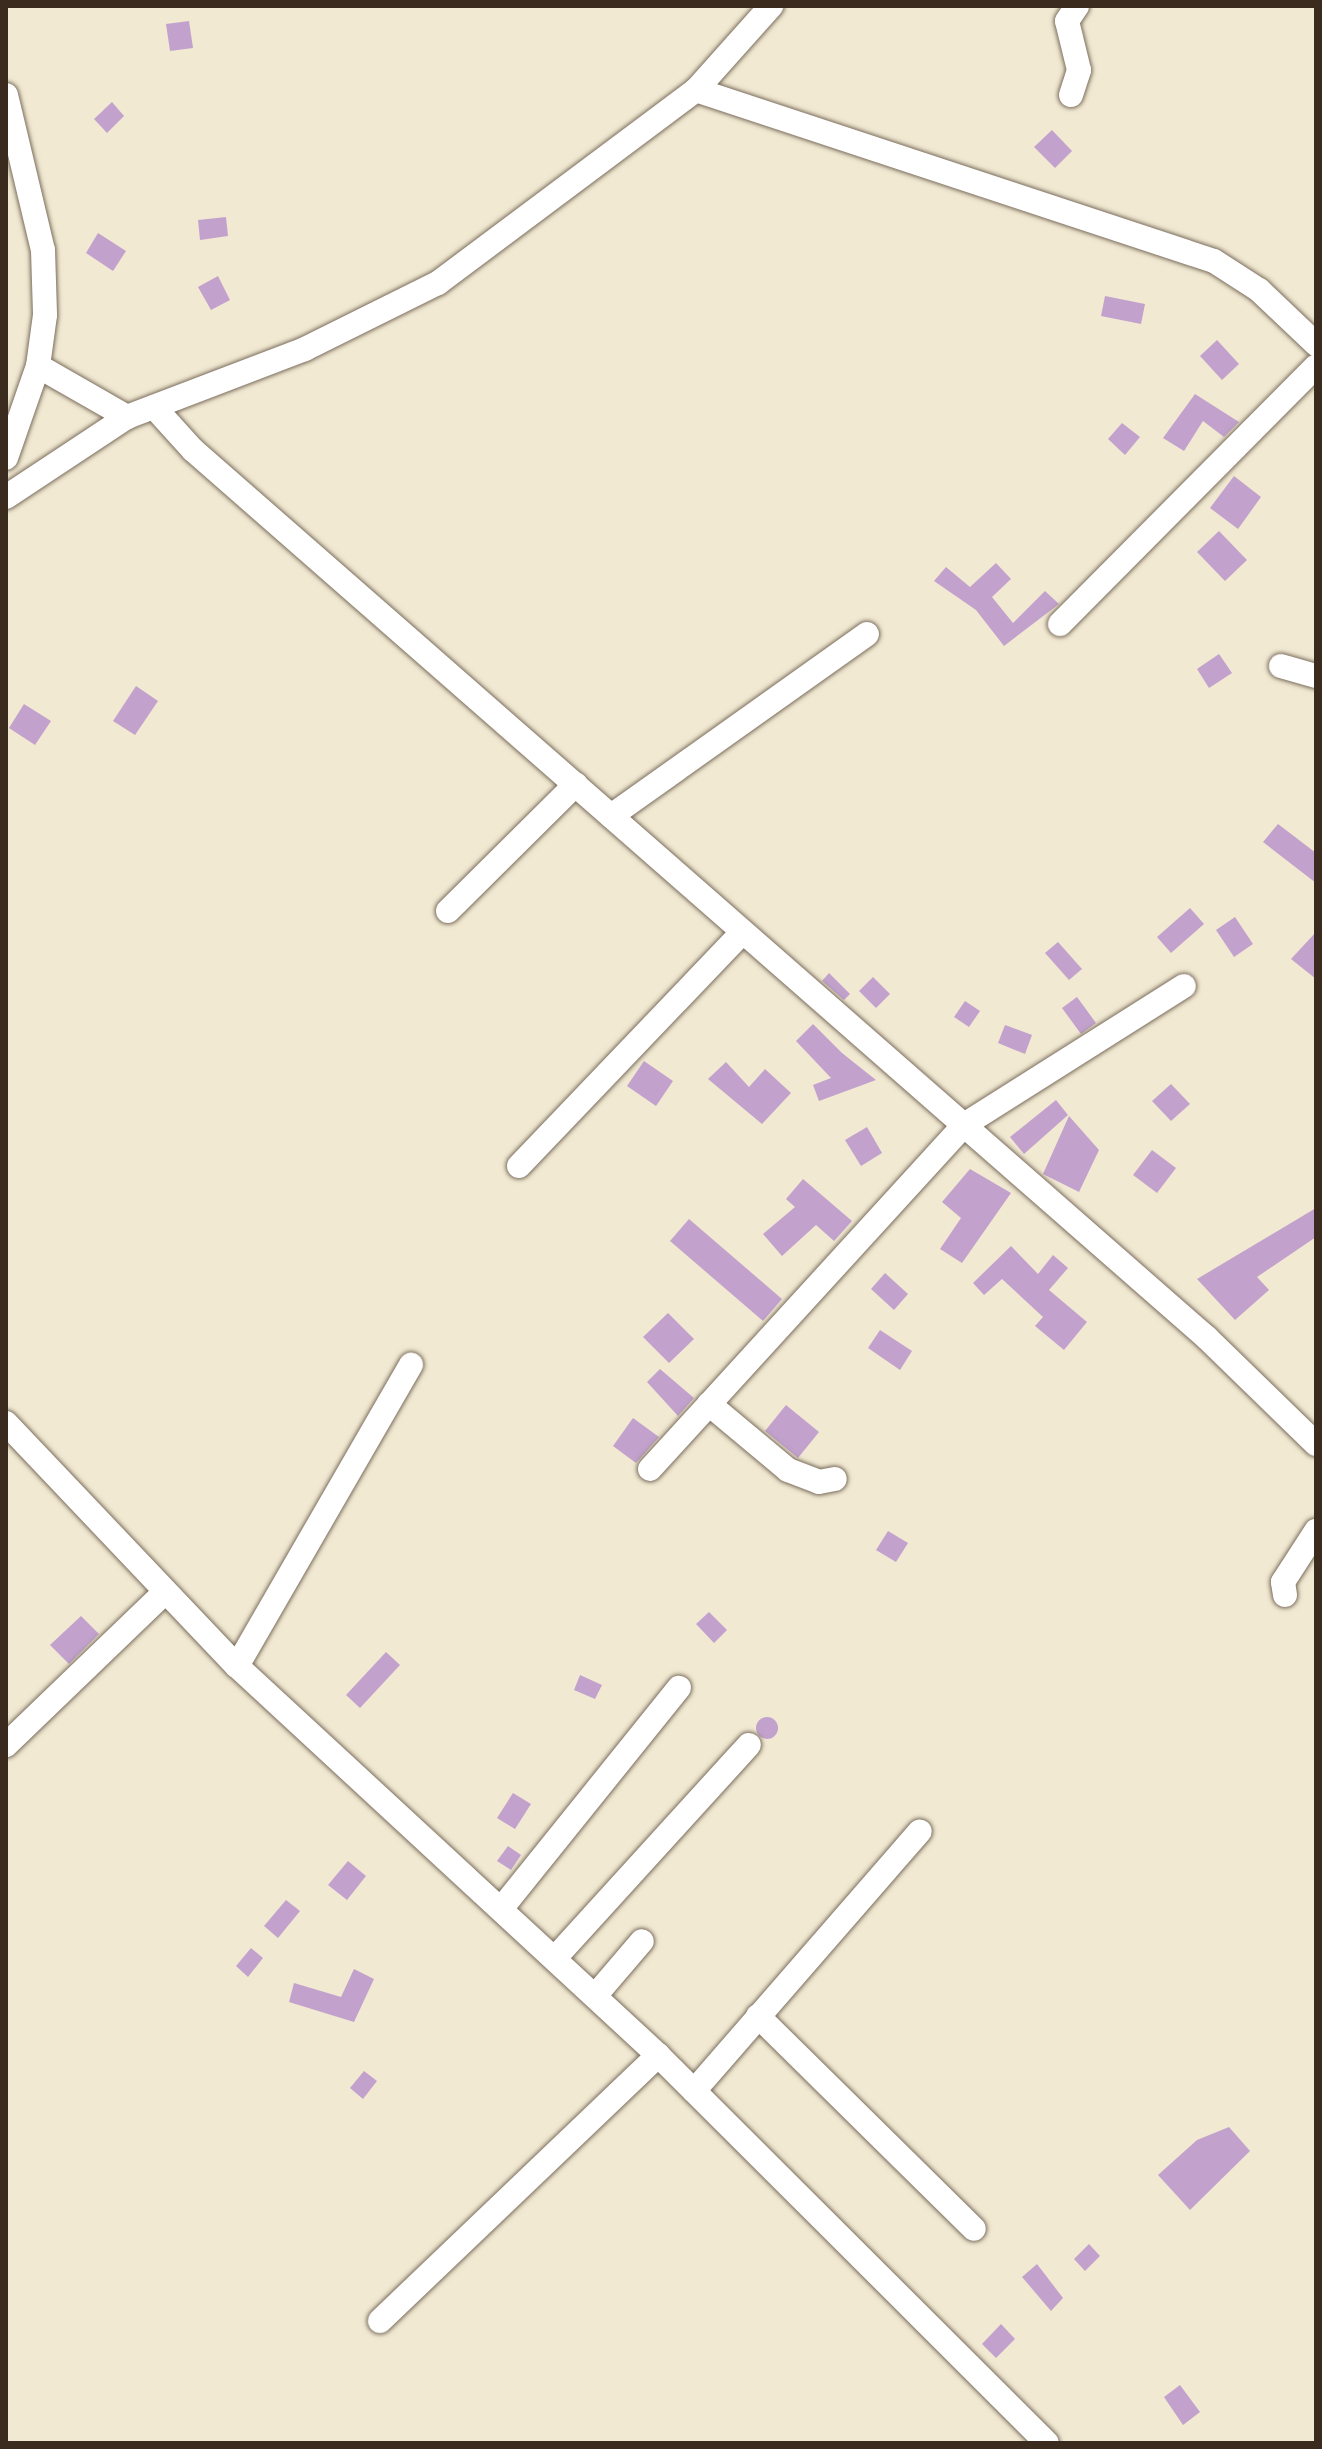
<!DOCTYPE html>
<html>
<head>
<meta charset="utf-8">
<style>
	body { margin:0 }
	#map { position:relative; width:1322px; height:2449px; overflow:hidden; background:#f1e9d2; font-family:Sriracha,sans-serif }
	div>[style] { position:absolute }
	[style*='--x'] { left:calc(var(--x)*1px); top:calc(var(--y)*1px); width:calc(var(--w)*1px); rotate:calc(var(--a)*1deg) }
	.building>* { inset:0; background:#c2a2cd }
	.round { border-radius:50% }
	.roads { filter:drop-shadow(0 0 2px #7b6d5d) drop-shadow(0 0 2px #7b6d5d) }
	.minor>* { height:24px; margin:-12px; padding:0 12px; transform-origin:12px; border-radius:12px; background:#fff }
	span { translate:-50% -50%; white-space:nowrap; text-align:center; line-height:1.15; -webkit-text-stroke:6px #f7f3e8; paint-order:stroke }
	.frame { position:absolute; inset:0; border:8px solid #3b2a1e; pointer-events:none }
</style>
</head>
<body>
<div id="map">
	<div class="building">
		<div style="clip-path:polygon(189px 21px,193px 48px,170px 51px,166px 24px)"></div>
		<div style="clip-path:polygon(112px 102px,124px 116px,107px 133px,94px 119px)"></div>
		<div style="clip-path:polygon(1052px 130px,1072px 151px,1055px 168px,1034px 147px)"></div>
		<div style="clip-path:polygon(226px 217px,228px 236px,200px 240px,198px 220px)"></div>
		<div style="clip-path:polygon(98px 233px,126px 251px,113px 271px,86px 253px)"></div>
		<div style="clip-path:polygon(218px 276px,230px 300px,211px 310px,198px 287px)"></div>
		<div style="clip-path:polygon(1105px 296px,1145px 304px,1141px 324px,1101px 316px)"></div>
		<div style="clip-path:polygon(1217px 340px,1239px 364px,1222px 380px,1200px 356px)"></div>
		<div style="clip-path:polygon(1195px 394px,1239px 422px,1224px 437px,1203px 421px,1184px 451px,1163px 438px)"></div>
		<div style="clip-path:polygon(1122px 423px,1140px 437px,1125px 455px,1108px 439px)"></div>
		<div style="clip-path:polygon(1234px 476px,1261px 497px,1238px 529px,1210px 508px)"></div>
		<div style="clip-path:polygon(1219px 531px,1247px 560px,1225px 581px,1197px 552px)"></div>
		<div style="clip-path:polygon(996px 563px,1011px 579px,992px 597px,1013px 623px,1045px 591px,1059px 604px,1004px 646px,976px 610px,934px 581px,946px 567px,970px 587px)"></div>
		<div style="clip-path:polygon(1219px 654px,1232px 673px,1209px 688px,1197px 669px)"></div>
		<div style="clip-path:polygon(136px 686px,158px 701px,135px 735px,113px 721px)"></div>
		<div style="clip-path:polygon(24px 704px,51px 721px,35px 745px,9px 728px)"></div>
		<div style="clip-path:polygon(1278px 824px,1316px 853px,1316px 883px,1263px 842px)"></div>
		<div style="clip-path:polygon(1190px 908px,1204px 924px,1171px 953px,1157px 937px)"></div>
		<div style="clip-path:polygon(1235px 917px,1253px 944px,1234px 957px,1216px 930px)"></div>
		<div style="clip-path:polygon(1316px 932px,1316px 979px,1291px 959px)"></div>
		<div style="clip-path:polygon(1058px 942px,1082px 969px,1069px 980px,1045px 953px)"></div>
		<div style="clip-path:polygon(829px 973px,850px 994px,844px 1000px,822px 981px)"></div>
		<div style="clip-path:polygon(873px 977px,890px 994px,876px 1008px,859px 991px)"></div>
		<div style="clip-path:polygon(1077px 997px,1096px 1023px,1081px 1034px,1062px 1008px)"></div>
		<div style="clip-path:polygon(965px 1001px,980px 1011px,969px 1027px,954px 1017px)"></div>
		<div style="clip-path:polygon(813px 1024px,842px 1053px,876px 1080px,819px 1101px,813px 1085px,831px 1078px,796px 1041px)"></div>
		<div style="clip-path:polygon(1005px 1025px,1032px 1035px,1025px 1054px,998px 1043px)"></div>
		<div style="clip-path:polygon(644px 1061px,673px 1081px,656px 1106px,627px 1086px)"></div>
		<div style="clip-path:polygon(726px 1062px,749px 1087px,765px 1069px,791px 1093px,762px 1124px,708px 1079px)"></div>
		<div style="clip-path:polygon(1171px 1084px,1190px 1104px,1171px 1121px,1152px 1101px)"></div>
		<div style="clip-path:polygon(1056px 1100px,1068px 1115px,1024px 1154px,1010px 1137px)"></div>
		<div style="clip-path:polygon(1069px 1116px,1099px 1150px,1079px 1192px,1043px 1174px)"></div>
		<div style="clip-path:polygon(867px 1127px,882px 1153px,861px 1166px,845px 1140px)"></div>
		<div style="clip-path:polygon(1152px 1150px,1176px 1168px,1157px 1193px,1133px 1175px)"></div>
		<div style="clip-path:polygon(970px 1169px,1011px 1193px,962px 1263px,940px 1249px,961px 1218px,942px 1202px)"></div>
		<div style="clip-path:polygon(803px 1179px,852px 1221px,834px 1241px,816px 1225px,782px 1256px,763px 1234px,795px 1207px,786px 1199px)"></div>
		<div style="clip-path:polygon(1316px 1208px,1316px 1237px,1257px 1277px,1269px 1290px,1235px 1320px,1197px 1279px)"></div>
		<div style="clip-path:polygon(689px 1219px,782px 1299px,763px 1321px,670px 1241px)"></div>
		<div style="clip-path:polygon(1011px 1246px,1038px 1274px,1053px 1255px,1068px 1268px,1049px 1290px,1087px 1322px,1064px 1350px,1035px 1326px,1043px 1317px,1002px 1279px,984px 1295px,973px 1283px)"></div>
		<div style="clip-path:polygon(885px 1273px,908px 1294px,894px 1310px,871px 1289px)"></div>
		<div style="clip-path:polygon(668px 1313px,694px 1339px,669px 1363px,643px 1337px)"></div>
		<div style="clip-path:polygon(880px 1330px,912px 1351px,900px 1370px,868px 1348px)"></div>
		<div style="clip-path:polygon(660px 1369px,694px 1398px,678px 1416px,647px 1382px)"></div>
		<div style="clip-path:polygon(786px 1405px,819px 1432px,798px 1458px,765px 1431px)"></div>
		<div style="clip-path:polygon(633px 1418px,659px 1437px,636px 1463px,613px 1446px)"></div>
		<div style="clip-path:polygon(888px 1531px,908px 1543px,896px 1562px,876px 1550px)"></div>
		<div style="clip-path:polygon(709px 1612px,727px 1630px,714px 1643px,696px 1624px)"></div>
		<div style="clip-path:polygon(81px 1616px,99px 1634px,69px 1664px,50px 1645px)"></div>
		<div style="clip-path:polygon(386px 1652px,400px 1665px,360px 1708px,346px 1695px)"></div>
		<div style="clip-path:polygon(580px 1675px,602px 1685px,595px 1699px,574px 1690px)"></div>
		<div class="round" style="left:756px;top:1717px;width:22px;height:22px"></div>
		<div style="clip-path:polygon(513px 1793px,531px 1804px,515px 1829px,497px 1818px)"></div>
		<div style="clip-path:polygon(508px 1846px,521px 1855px,511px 1870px,497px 1861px)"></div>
		<div style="clip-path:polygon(348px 1861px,366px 1876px,347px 1900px,328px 1885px)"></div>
		<div style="clip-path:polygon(286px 1900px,300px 1911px,278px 1938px,264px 1926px)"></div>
		<div style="clip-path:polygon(251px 1948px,263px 1958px,248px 1977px,236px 1966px)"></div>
		<div style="clip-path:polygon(354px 1969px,374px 1979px,354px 2022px,289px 2002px,294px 1983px,341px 1997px)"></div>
		<div style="clip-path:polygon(364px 2071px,377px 2081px,363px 2099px,350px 2088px)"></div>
		<div style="clip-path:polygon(1229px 2127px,1250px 2151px,1190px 2210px,1158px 2175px,1197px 2140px)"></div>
		<div style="clip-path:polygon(1089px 2244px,1100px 2256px,1085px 2271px,1074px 2259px)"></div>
		<div style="clip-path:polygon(1037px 2264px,1063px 2298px,1051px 2311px,1022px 2277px)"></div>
		<div style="clip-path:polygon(1001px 2324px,1015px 2339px,996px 2358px,982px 2344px)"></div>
		<div style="clip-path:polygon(1180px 2385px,1200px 2412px,1183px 2425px,1164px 2397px)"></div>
	</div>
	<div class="roads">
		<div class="minor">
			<div style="--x:696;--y:90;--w:545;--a:18.27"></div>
			<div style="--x:1214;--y:261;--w:54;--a:32.8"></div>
			<div style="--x:1259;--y:290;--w:79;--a:43.5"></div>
			<div style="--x:6;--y:95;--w:159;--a:76.6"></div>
			<div style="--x:43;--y:250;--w:65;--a:88.2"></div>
			<div style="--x:45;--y:315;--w:51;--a:97.8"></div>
			<div style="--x:38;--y:366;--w:97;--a:109.2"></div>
			<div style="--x:1071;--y:95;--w:26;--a:-72"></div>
			<div style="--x:1079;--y:70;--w:50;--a:-103.8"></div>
			<div style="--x:1067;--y:21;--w:18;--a:-56"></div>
			<div style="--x:38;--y:366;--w:103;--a:29.8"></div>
			<div style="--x:154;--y:407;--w:58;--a:47.8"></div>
			<div style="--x:193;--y:450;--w:1348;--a:41.21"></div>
			<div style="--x:1207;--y:1338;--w:152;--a:44.2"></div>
			<div style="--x:6;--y:497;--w:145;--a:-33.5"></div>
			<div style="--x:127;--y:417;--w:191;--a:-20.9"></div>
			<div style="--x:305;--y:349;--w:148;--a:-26.4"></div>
			<div style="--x:438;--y:283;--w:322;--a:-36.8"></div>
			<div style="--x:696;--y:90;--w:113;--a:-48.2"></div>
			<div style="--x:1060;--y:624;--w:363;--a:-45.2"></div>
			<div style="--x:1281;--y:666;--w:36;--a:16"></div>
			<div style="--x:611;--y:816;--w:314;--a:-35.4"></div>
			<div style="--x:448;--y:911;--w:180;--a:-44.8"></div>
			<div style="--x:519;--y:1166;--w:323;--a:-46.3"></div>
			<div style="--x:709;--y:1404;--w:103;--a:39.9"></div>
			<div style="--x:788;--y:1470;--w:33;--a:21"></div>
			<div style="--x:819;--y:1482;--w:16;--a:-11"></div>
			<div style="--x:6;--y:1423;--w:335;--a:46.5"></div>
			<div style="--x:237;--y:1666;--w:573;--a:42.74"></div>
			<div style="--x:658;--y:2055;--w:549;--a:44.93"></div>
			<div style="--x:650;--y:1469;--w:466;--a:-47.6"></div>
			<div style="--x:964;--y:1125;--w:260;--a:-32.3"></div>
			<div style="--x:1285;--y:1595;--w:13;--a:-99"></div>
			<div style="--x:1283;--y:1582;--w:61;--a:-57.1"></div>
			<div style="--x:237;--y:1666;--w:348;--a:-60"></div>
			<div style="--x:6;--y:1745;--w:221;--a:-43.9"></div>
			<div style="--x:501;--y:1909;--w:284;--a:-51.2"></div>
			<div style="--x:555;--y:1958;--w:288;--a:-47.7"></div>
			<div style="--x:595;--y:1996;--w:72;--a:-49.5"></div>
			<div style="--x:758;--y:2016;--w:303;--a:44.6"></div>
			<div style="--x:694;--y:2091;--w:344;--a:-49"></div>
			<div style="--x:380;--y:2321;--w:385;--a:-43.7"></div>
		</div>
	</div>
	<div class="frame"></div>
</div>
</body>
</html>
